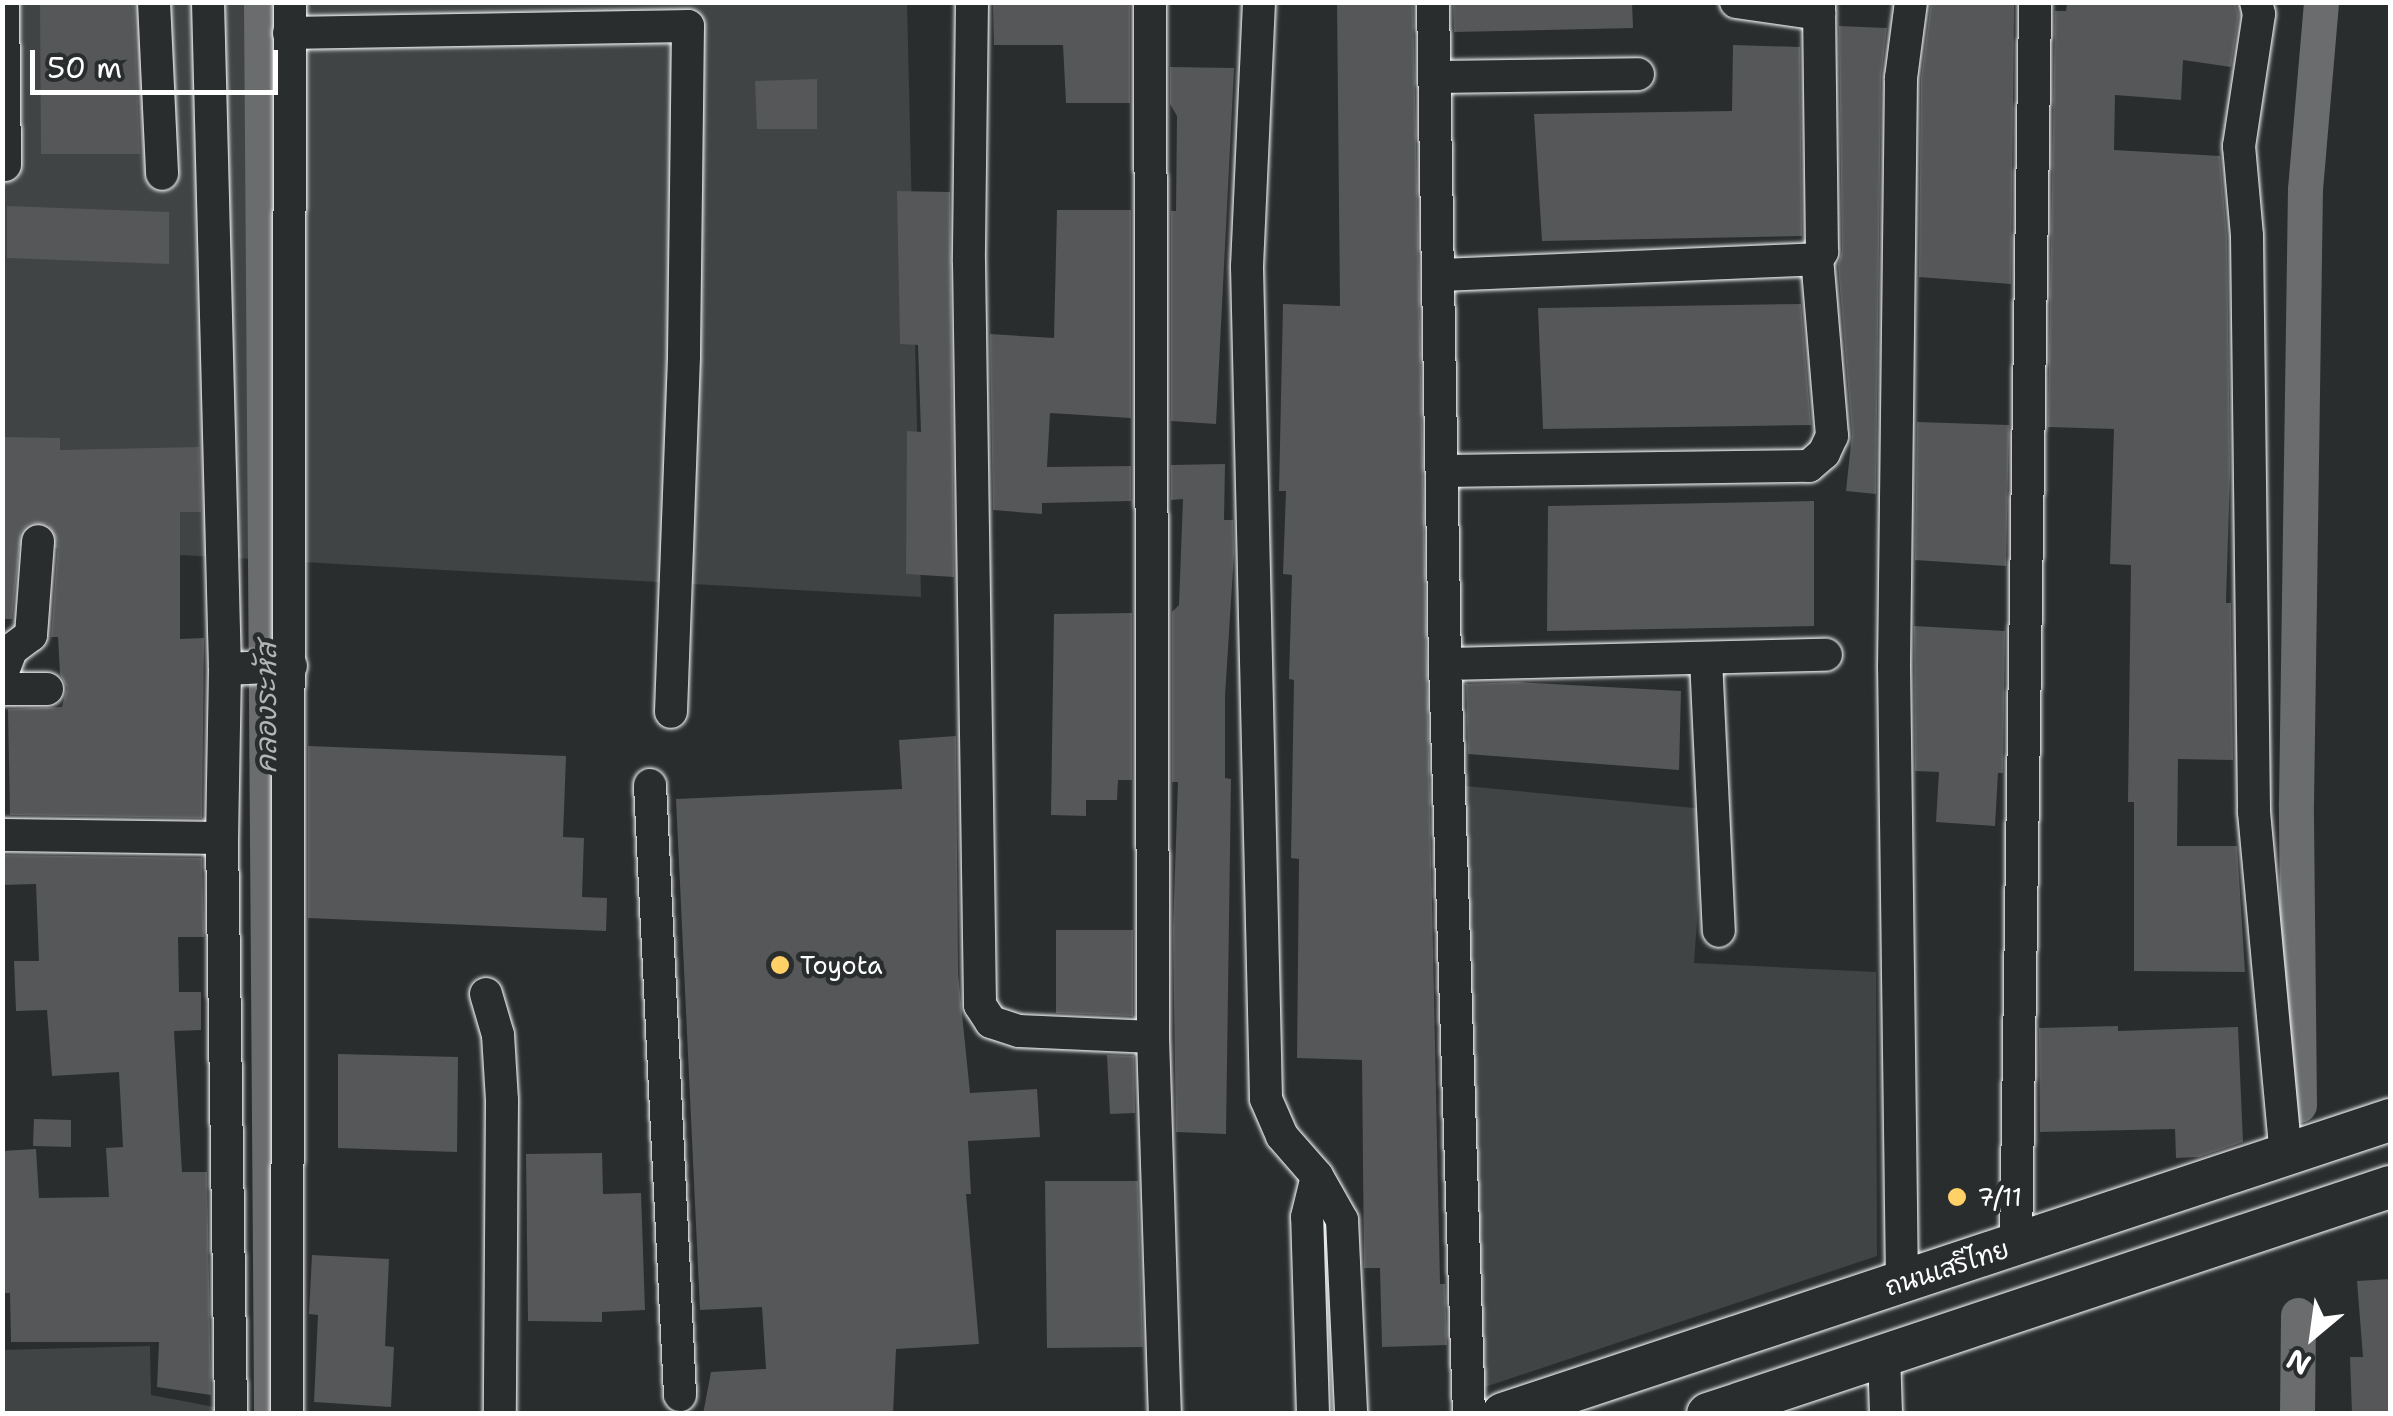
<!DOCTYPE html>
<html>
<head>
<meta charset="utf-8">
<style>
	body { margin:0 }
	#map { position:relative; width:2393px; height:1416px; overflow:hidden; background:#2a2d2e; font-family:"Shantell Sans","Playpen Sans Thai",sans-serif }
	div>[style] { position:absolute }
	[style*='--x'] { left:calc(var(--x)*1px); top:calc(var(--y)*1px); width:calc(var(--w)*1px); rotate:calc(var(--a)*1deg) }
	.green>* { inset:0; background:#414445 }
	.canal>* { height:35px; margin:-17.5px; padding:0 17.5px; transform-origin:17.5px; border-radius:17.5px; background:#6a6c6d }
	.building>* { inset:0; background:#555758 }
	.roads { filter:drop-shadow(0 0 2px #fff) drop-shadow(0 0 2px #fff) }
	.minor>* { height:32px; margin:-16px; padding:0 16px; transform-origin:16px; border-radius:16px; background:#2a2d2e }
	.major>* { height:42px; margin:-21px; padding:0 21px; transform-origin:21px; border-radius:21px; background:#2a2d2e }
	.dots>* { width:28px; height:28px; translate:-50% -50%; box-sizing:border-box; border:5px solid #2a2d2e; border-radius:50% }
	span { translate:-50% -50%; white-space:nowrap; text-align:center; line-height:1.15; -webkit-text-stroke:9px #2a2d2e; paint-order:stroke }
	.poi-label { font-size:25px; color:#fff }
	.left { translate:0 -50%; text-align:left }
	.street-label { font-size:25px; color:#fff }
	.water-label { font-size:28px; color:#b4b6b6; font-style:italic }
	.frame { position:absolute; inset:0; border:5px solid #fff; pointer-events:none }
	.north { position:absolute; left:2263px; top:1286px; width:100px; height:100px; -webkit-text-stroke:8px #2a2d2e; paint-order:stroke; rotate:209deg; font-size:28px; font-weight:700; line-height:40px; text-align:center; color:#fff }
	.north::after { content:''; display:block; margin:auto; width:35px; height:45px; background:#fff; clip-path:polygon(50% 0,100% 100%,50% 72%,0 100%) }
	.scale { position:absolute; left:30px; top:50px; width:248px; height:45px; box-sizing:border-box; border:5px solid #fff; border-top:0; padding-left:12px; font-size:30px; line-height:35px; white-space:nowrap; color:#fff; -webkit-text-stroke:8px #2a2d2e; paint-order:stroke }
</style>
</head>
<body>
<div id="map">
	<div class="green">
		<div style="clip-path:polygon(2px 3px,907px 3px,921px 597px,3px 545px)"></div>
		<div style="clip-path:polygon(1465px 786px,1705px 809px,1694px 963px,1876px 972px,1877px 1256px,1479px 1389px)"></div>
		<div style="clip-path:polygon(150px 1346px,151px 1395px,220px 1408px,220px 1413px,3px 1413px,2px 1350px)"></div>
	</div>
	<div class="canal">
		<div style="--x:261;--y:2;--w:1412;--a:89.59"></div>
		<div style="--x:2299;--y:1105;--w:303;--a:-90.6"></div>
		<div style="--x:2296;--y:802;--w:613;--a:-89.16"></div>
		<div style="--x:2305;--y:189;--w:188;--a:-85.1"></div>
		<div style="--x:2297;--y:1414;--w:99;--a:-89.4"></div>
	</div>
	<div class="building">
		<div style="clip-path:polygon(40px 2px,134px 2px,140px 154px,41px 154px)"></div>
		<div style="clip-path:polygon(993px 2px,1130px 2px,1130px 103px,1066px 103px,1063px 45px,994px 45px)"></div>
		<div style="clip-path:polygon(1337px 2px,1413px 2px,1440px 1284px,1445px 1284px,1447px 1345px,1382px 1347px,1380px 1268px,1364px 1268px,1362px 1060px,1297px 1058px,1299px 859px,1291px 858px,1294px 680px,1289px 679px,1292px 575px,1283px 574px,1286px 491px,1279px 491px,1283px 304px,1340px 306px)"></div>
		<div style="clip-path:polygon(1453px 2px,1632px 2px,1633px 28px,1454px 32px)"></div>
		<div style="clip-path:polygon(1931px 2px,2014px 5px,2011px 284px,1919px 277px,1921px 79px)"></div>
		<div style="clip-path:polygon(2067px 2px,2218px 2px,2236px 5px,2239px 15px,2231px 67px,2183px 60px,2181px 100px,2115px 95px,2114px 150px,2220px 156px,2227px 237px,2230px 472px,2226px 603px,2231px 603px,2233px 760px,2178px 759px,2177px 846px,2237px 846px,2245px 972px,2134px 971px,2134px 802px,2128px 802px,2131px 565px,2110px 564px,2114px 429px,2048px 427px,2055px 11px,2066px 11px)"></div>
		<div style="clip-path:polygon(1839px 26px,1887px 28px,1881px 78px,1876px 494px,1846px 491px,1852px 434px,1838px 265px,1842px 252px)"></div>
		<div style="clip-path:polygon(1733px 45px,1800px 47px,1802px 236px,1542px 241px,1534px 114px,1732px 111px)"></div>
		<div style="clip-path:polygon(1170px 67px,1234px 68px,1216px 424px,1171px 421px,1171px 211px,1176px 211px,1177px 116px,1170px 104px)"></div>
		<div style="clip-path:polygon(817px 79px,817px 129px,757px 129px,755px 81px)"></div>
		<div style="clip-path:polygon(897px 191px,950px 192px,954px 577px,906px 574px,907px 431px,921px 432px,918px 345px,900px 344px)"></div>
		<div style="clip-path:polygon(7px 206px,169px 212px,169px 264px,7px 258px)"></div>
		<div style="clip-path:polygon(1057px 210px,1131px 210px,1131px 418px,1050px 413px,1047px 467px,1131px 466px,1131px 501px,1042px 503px,1042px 514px,993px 510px,990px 334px,1054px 338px)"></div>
		<div style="clip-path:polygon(1801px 304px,1811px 425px,1543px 429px,1538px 308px)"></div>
		<div style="clip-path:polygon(1917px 422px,2009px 425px,2006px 566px,1915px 560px)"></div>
		<div style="clip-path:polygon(2px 437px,60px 438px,60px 450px,199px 447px,201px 512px,180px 512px,180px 639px,204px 638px,202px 818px,10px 815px,8px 709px,62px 707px,67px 688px,60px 674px,58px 637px,51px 637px,58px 542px,48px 524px,30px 523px,21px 531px,12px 619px,2px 619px)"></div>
		<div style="clip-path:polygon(1225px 464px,1224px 520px,1233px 520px,1234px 553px,1225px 696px,1225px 778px,1231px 779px,1226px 1134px,1176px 1132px,1173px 930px,1178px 782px,1172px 782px,1172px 612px,1179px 605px,1183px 499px,1171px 500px,1171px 465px)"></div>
		<div style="clip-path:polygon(1814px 501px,1814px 626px,1547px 631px,1548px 506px)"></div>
		<div style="clip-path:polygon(1132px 613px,1132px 780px,1118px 780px,1117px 800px,1086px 800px,1086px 816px,1051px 815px,1054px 614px)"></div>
		<div style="clip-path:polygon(1914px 626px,2005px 631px,2003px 773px,1998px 773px,1995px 826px,1936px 822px,1939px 772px,1915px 771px)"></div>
		<div style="clip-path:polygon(1517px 682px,1681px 691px,1679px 770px,1468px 754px,1466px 684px)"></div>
		<div style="clip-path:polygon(956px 736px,958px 974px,970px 1093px,1037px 1089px,1040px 1137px,968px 1141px,971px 1194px,966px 1194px,979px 1344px,896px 1349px,893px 1414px,703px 1414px,711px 1372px,766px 1369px,762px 1307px,700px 1310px,676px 799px,902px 789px,899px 740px)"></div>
		<div style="clip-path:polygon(308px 746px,566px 756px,563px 837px,584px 838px,582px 897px,607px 898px,606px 931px,308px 918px)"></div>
		<div style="clip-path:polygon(2px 855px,202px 858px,204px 937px,178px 937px,179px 992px,201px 992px,201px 1030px,174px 1031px,182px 1172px,207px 1172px,211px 1395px,157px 1387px,159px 1342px,11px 1342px,10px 1293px,2px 1293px,2px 1151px,36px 1149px,39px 1198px,109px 1197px,106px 1148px,123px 1147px,119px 1072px,52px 1076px,47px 1010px,16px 1011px,14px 961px,39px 961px,36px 884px,2px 885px)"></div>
		<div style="clip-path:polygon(1056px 930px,1133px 930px,1133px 1016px,1056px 1013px)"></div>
		<div style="clip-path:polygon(2118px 1026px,2118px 1031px,2238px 1027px,2243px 1142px,2199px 1157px,2176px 1158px,2175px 1129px,2040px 1132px,2039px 1028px)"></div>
		<div style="clip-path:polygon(338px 1054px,458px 1057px,457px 1152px,338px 1148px)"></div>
		<div style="clip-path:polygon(1107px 1055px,1134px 1056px,1135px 1113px,1110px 1114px)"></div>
		<div style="clip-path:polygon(34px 1119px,71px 1120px,71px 1147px,33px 1146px)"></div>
		<div style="clip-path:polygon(602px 1153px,603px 1194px,641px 1193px,645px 1310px,602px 1312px,602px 1322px,528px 1321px,526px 1154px)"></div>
		<div style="clip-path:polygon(1045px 1181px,1138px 1181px,1143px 1347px,1047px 1348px)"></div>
		<div style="clip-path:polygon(312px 1255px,389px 1259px,385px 1346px,394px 1347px,391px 1407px,314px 1402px,318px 1315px,309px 1314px)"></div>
		<div style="clip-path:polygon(2390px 1279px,2390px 1414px,2352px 1414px,2350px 1357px,2363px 1357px,2357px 1281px)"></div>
	</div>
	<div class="roads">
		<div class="minor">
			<div style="--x:3;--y:2;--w:163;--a:89.3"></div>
			<div style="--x:154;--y:2;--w:172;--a:87.3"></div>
			<div style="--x:208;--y:2;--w:667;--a:88.54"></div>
			<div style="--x:225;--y:669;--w:169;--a:91"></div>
			<div style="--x:222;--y:838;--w:576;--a:89.1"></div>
			<div style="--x:972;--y:2;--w:260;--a:90.7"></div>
			<div style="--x:969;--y:262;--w:743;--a:89.15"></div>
			<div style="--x:980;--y:1005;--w:20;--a:57"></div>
			<div style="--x:991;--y:1022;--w:29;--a:18"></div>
			<div style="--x:1019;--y:1031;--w:134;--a:2.6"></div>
			<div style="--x:1150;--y:2;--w:1035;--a:89.83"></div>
			<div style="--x:1153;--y:1037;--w:377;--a:88.2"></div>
			<div style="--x:1259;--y:2;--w:265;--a:92.6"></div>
			<div style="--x:1247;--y:267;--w:832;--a:88.69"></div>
			<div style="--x:1266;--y:1099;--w:40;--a:66.6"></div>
			<div style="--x:1282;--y:1136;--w:53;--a:48.8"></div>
			<div style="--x:1317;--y:1176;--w:51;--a:60.4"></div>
			<div style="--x:1342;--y:1220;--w:194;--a:87.3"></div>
			<div style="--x:1433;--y:2;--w:662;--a:88.96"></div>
			<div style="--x:1445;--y:664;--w:750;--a:88.17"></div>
			<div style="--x:1736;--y:2;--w:84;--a:8.2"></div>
			<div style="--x:2256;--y:2;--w:12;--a:76"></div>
			<div style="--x:2259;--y:14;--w:134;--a:98.6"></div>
			<div style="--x:2239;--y:146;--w:90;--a:84.9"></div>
			<div style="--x:2247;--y:236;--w:576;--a:89.3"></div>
			<div style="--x:2254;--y:812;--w:344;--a:84.7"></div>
			<div style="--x:289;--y:33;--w:399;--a:-1"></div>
			<div style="--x:688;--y:26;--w:331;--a:90.7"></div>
			<div style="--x:684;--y:357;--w:355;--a:92.1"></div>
			<div style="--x:1435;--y:77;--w:203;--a:-0.8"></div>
			<div style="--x:1441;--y:275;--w:376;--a:-2.4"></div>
			<div style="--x:1817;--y:259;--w:9;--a:-54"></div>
			<div style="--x:1822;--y:252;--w:250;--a:-90.7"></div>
			<div style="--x:1442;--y:471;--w:367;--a:-0.8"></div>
			<div style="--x:1809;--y:466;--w:20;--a:-41"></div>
			<div style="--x:1824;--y:453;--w:19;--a:-65"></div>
			<div style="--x:1832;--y:436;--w:178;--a:-94.8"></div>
			<div style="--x:1706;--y:659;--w:272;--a:87.3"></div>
			<div style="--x:1445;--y:664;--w:381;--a:-1.4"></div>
			<div style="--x:225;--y:669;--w:66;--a:-2.6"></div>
			<div style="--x:2;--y:674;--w:26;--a:-69"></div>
			<div style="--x:11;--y:650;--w:25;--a:-37"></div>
			<div style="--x:31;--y:635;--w:94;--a:-85.7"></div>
			<div style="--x:2;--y:689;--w:45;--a:0"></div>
			<div style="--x:650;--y:785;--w:611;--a:87.18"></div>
			<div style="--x:2;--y:835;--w:220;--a:0.8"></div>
			<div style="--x:486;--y:994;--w:43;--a:73.7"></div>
			<div style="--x:498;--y:1035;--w:65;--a:86.5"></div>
			<div style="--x:502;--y:1100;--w:314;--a:90.4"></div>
			<div style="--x:2016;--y:1245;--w:1243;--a:-89.12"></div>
			<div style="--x:1902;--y:1283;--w:616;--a:-90.74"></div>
			<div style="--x:1894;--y:667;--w:589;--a:-89.32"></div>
			<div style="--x:1901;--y:78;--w:77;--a:-82.5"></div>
			<div style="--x:1884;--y:1353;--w:61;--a:88.1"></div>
			<div style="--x:287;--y:1414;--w:1412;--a:-89.88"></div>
			<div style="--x:1313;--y:1414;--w:197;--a:-91.7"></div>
			<div style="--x:1307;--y:1217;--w:42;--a:-76.3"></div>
		</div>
		<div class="major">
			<div style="--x:1503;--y:1414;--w:934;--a:-18.34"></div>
			<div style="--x:1708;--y:1414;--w:719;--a:-18.41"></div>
		</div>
	</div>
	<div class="dots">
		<div style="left:780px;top:965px;background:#ffd166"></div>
		<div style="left:1957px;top:1197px;background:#ffd166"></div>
	</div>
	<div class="poi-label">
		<span class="left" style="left:800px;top:965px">Toyota</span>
		<span class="left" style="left:1977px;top:1197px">7/11</span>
	</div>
	<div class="street-label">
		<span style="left:1947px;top:1268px;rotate:-18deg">ถนนเสรีไทย</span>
	</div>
	<div class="water-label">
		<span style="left:266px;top:708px;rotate:-90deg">คลองระหัส</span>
	</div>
	<div class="frame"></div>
	<div class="north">N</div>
	<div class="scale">50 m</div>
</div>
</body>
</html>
